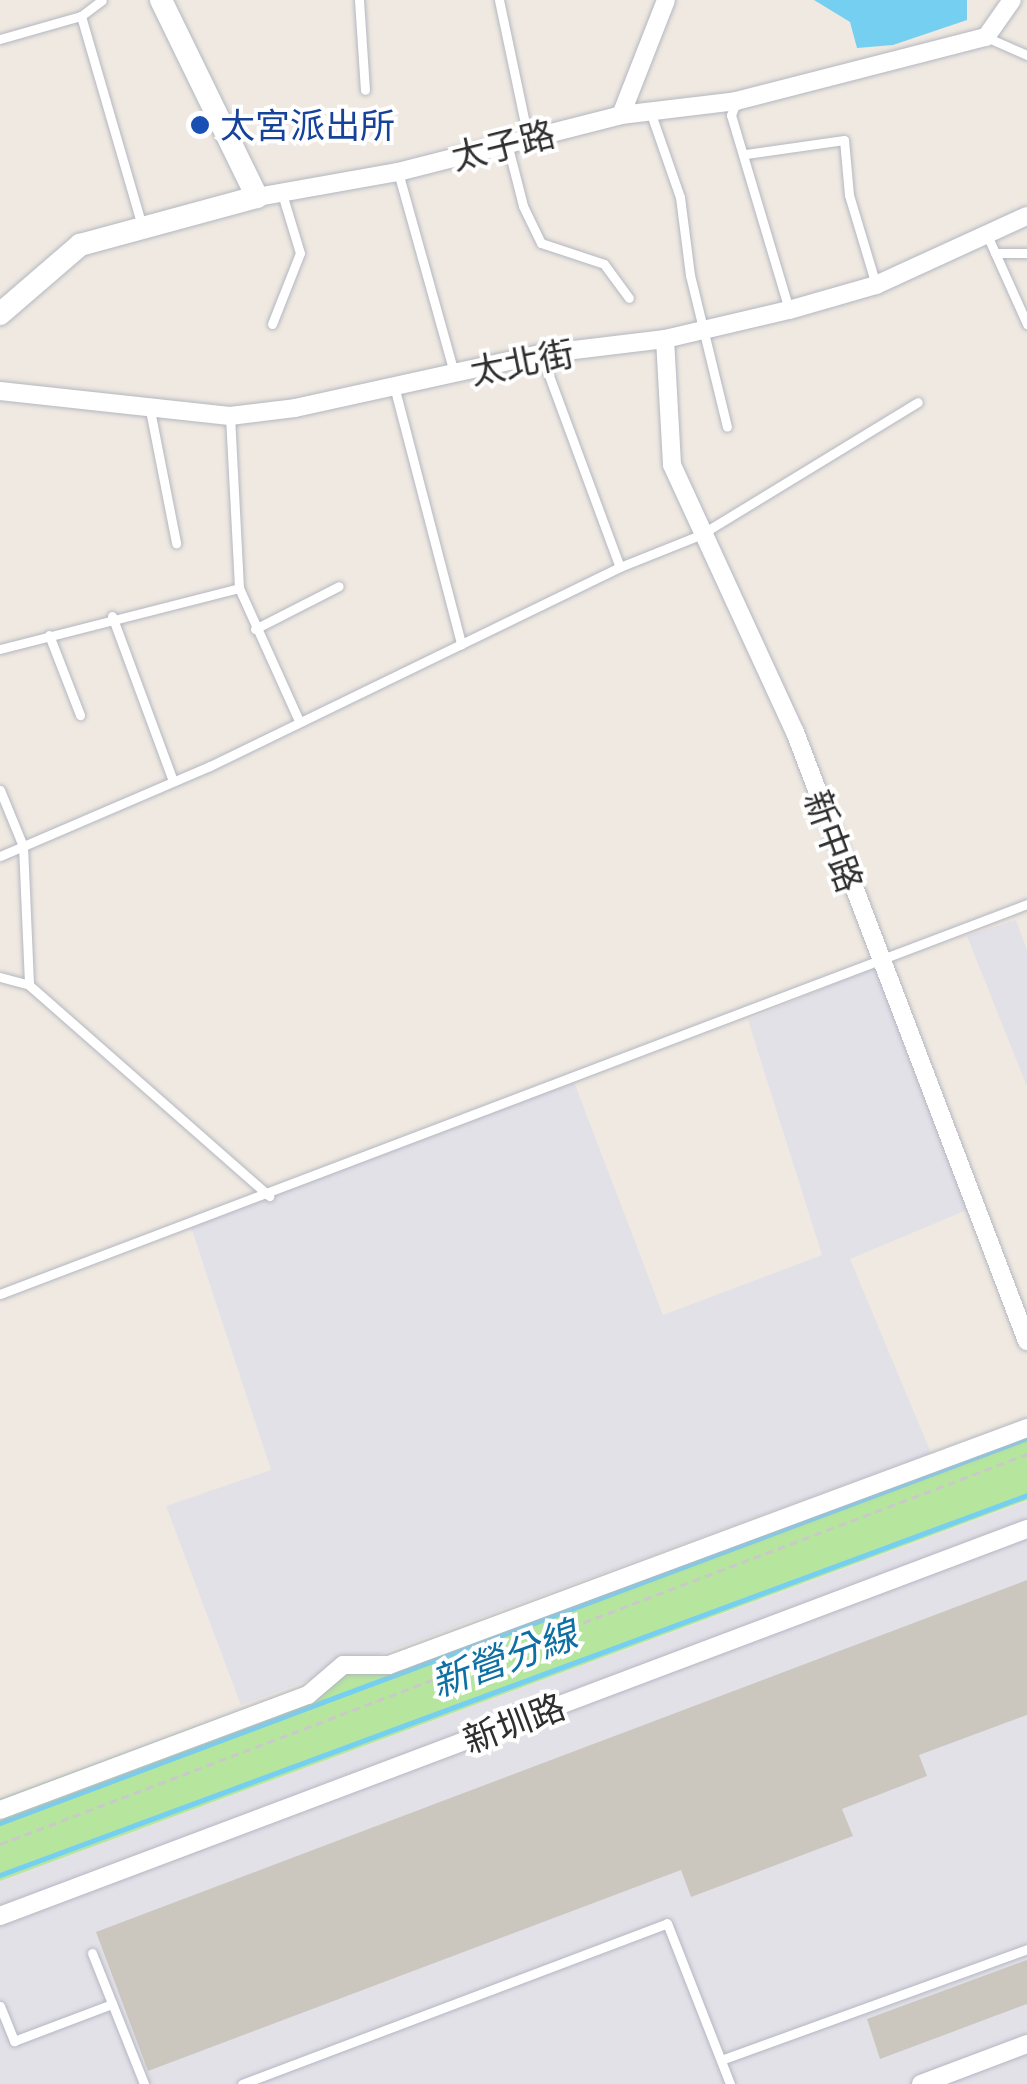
<!DOCTYPE html>
<html>
<head>
<meta charset="utf-8">
<style>
	body { margin:0 }
	#map { position:relative; width:1027px; height:2084px; overflow:hidden; background:#efe9e1; font-family:Ubuntu,"Noto Sans TC",sans-serif }
	div>[style] { position:absolute }
	[style*='--x'] { left:calc(var(--x)*1px); top:calc(var(--y)*1px); width:calc(var(--w)*1px); rotate:calc(var(--a)*1deg) }
	.industrial>* { inset:0; background:#e3e1e8 }
	.green>* { inset:0; background:#b6e59e }
	.water>* { inset:0; background:#75cff0 }
	.stream>* { height:5px; margin:-2.5px; padding:0 2.5px; transform-origin:2.5px; border-radius:2.5px; background:#75cff0 }
	.building>* { inset:0; background:#cbc7bf }
	.path>* { height:2.5px; margin-top:-1.25px; transform-origin:0; background:repeating-linear-gradient(90deg,#c9c9c9 0 8px,transparent 0 13px) }
	.roads { filter:drop-shadow(0 0 2px #b4b7c1) drop-shadow(0 0 2px #b4b7c1) }
	.service>* { height:9px; margin:-4.5px; padding:0 4.5px; transform-origin:4.5px; border-radius:4.5px; background:#fff }
	.minor>* { height:18px; margin:-9px; padding:0 9px; transform-origin:9px; border-radius:9px; background:#fff }
	.tertiary>* { height:22px; margin:-11px; padding:0 11px; transform-origin:11px; border-radius:11px; background:#fff }
	.dots>* { width:28px; height:28px; translate:-50% -50%; box-sizing:border-box; border:5px solid #fff; border-radius:50% }
	span { translate:-50% -50%; white-space:nowrap; text-align:center; line-height:1.15; -webkit-text-stroke:8px #fff; paint-order:stroke }
	.transit-label { font-size:35px; color:#164399 }
	.left { translate:0 -50%; text-align:left }
	.street-label { font-size:35px; color:#2e2e2e }
	.water-label { font-size:38px; color:#0d6fa3; font-style:italic }
</style>
</head>
<body>
<div id="map">
	<div class="industrial">
		<div style="clip-path:polygon(1016px 920px,1027px 950px,1027px 1087px,967px 936px)"></div>
		<div style="clip-path:polygon(887px 962px,969px 1209px,850px 1259px,931px 1453px,241px 1705px,166px 1506px,271px 1470px,191px 1227px,574px 1082px,663px 1315px,822px 1255px,748px 1020px)"></div>
		<div style="clip-path:polygon(1027px 1501px,1027px 2084px,0 2084px,0 1881px)"></div>
	</div>
	<div class="green">
		<div style="clip-path:polygon(1027px 1419px,1027px 1500px,0 1881px,0 1799px)"></div>
	</div>
	<div class="water">
		<div style="clip-path:polygon(814px 0,967px 0,967px 20px,893px 45px,857px 48px,850px 22px)"></div>
	</div>
	<div class="stream">
		<div style="--x:0;--y:1823;--w:1097;--a:-20.55"></div>
		<div style="--x:0;--y:1875;--w:1095;--a:-20.3"></div>
	</div>
	<div class="building">
		<div style="clip-path:polygon(1027px 1580px,1027px 1715px,919px 1755px,927px 1776px,842px 1809px,853px 1836px,691px 1897px,681px 1870px,148px 2071px,96px 1932px)"></div>
		<div style="clip-path:polygon(1027px 1960px,1027px 2004px,880px 2059px,867px 2019px)"></div>
	</div>
	<div class="path">
		<div style="--x:0;--y:1844;--w:1099;--a:-20.79"></div>
	</div>
	<div class="roads">
		<div class="service">
			<div style="--x:359;--y:0;--w:90;--a:86.2"></div>
			<div style="--x:499;--y:0;--w:141;--a:78.1"></div>
			<div style="--x:81;--y:16;--w:216;--a:73.8"></div>
			<div style="--x:986;--y:37;--w:45;--a:23.7"></div>
			<div style="--x:0;--y:39;--w:84;--a:-15.9"></div>
			<div style="--x:81;--y:16;--w:26;--a:-37"></div>
			<div style="--x:736;--y:102;--w:14;--a:111"></div>
			<div style="--x:731;--y:115;--w:203;--a:73.4"></div>
			<div style="--x:650;--y:111;--w:91;--a:70.8"></div>
			<div style="--x:680;--y:197;--w:79;--a:82.7"></div>
			<div style="--x:690;--y:275;--w:156;--a:76.3"></div>
			<div style="--x:507;--y:143;--w:65;--a:75.7"></div>
			<div style="--x:523;--y:206;--w:41;--a:64.1"></div>
			<div style="--x:541;--y:243;--w:66;--a:18.4"></div>
			<div style="--x:604;--y:264;--w:42;--a:53.7"></div>
			<div style="--x:746;--y:154;--w:99;--a:-8.1"></div>
			<div style="--x:844;--y:140;--w:55;--a:84.8"></div>
			<div style="--x:849;--y:195;--w:94;--a:73.3"></div>
			<div style="--x:398;--y:172;--w:208;--a:74.4"></div>
			<div style="--x:987;--y:235;--w:98;--a:65.8"></div>
			<div style="--x:995;--y:253;--w:32;--a:0"></div>
			<div style="--x:272;--y:324;--w:76;--a:-68.5"></div>
			<div style="--x:300;--y:253;--w:59;--a:-106.9"></div>
			<div style="--x:541;--y:354;--w:227;--a:69.7"></div>
			<div style="--x:394;--y:386;--w:267;--a:75.4"></div>
			<div style="--x:150;--y:410;--w:136;--a:78.9"></div>
			<div style="--x:230;--y:416;--w:172;--a:87"></div>
			<div style="--x:112;--y:616;--w:176;--a:69.7"></div>
			<div style="--x:255;--y:629;--w:94;--a:-27.1"></div>
			<div style="--x:49;--y:635;--w:86;--a:68.8"></div>
			<div style="--x:0;--y:649;--w:247;--a:-14.3"></div>
			<div style="--x:239;--y:588;--w:146;--a:65.7"></div>
			<div style="--x:0;--y:790;--w:61;--a:67.7"></div>
			<div style="--x:23;--y:846;--w:139;--a:87.5"></div>
			<div style="--x:0;--y:856;--w:228;--a:-23.2"></div>
			<div style="--x:210;--y:766;--w:456;--a:-25.9"></div>
			<div style="--x:620;--y:567;--w:86;--a:-21.8"></div>
			<div style="--x:700;--y:535;--w:255;--a:-31.4"></div>
			<div style="--x:0;--y:977;--w:30;--a:15"></div>
			<div style="--x:29;--y:985;--w:320;--a:41.3"></div>
			<div style="--x:0;--y:1294;--w:1099;--a:-20.79"></div>
			<div style="--x:92;--y:1953;--w:141;--a:68.3"></div>
			<div style="--x:0;--y:2006;--w:38;--a:68"></div>
			<div style="--x:14;--y:2041;--w:105;--a:-20.7"></div>
			<div style="--x:721;--y:2060;--w:326;--a:-19.9"></div>
			<div style="--x:242;--y:2084;--w:454;--a:-20.7"></div>
			<div style="--x:667;--y:1923;--w:173;--a:68.6"></div>
		</div>
		<div class="minor">
			<div style="--x:621;--y:115;--w:123;--a:-68.6"></div>
			<div style="--x:257;--y:197;--w:143;--a:-10.1"></div>
			<div style="--x:398;--y:172;--w:230;--a:-14.3"></div>
			<div style="--x:621;--y:115;--w:116;--a:-6.9"></div>
			<div style="--x:736;--y:101;--w:258;--a:-14.4"></div>
			<div style="--x:986;--y:37;--w:45;--a:-54.9"></div>
			<div style="--x:665;--y:339;--w:126;--a:86.8"></div>
			<div style="--x:672;--y:465;--w:294;--a:65.3"></div>
			<div style="--x:795;--y:732;--w:652;--a:69.15"></div>
			<div style="--x:0;--y:391;--w:231;--a:6.2"></div>
			<div style="--x:230;--y:416;--w:65;--a:-7"></div>
			<div style="--x:295;--y:408;--w:252;--a:-12.4"></div>
			<div style="--x:541;--y:354;--w:125;--a:-6.9"></div>
			<div style="--x:665;--y:339;--w:127;--a:-13.2"></div>
			<div style="--x:789;--y:310;--w:91;--a:-16"></div>
			<div style="--x:876;--y:285;--w:166;--a:-24.6"></div>
			<div style="--x:0;--y:1810;--w:329;--a:-20.5"></div>
			<div style="--x:308;--y:1695;--w:46;--a:-40.6"></div>
			<div style="--x:343;--y:1665;--w:46;--a:0"></div>
			<div style="--x:389;--y:1665;--w:681;--a:-20.38"></div>
			<div style="--x:0;--y:1916;--w:1097;--a:-20.65"></div>
			<div style="--x:921;--y:2084;--w:113;--a:-20.7"></div>
		</div>
		<div class="tertiary">
			<div style="--x:0;--y:314;--w:106;--a:-40.8"></div>
			<div style="--x:80;--y:245;--w:183;--a:-15.2"></div>
			<div style="--x:257;--y:197;--w:219;--a:-116"></div>
		</div>
	</div>
	<div class="dots">
		<div style="left:200px;top:125px;background:#1a4fb4"></div>
	</div>
	<div class="transit-label">
		<span class="left" style="left:220px;top:125px">太宮派出所</span>
	</div>
	<div class="street-label">
		<span style="left:503px;top:145px;rotate:-14deg">太子路</span>
		<span style="left:522px;top:362px;rotate:-11deg">太北街</span>
		<span style="left:834px;top:841px;rotate:70deg">新中路</span>
		<span style="left:514px;top:1723px;rotate:-21deg">新圳路</span>
	</div>
	<div class="water-label">
		<span style="left:504px;top:1659px;rotate:-20deg">新營分線</span>
	</div>
</div>
</body>
</html>
